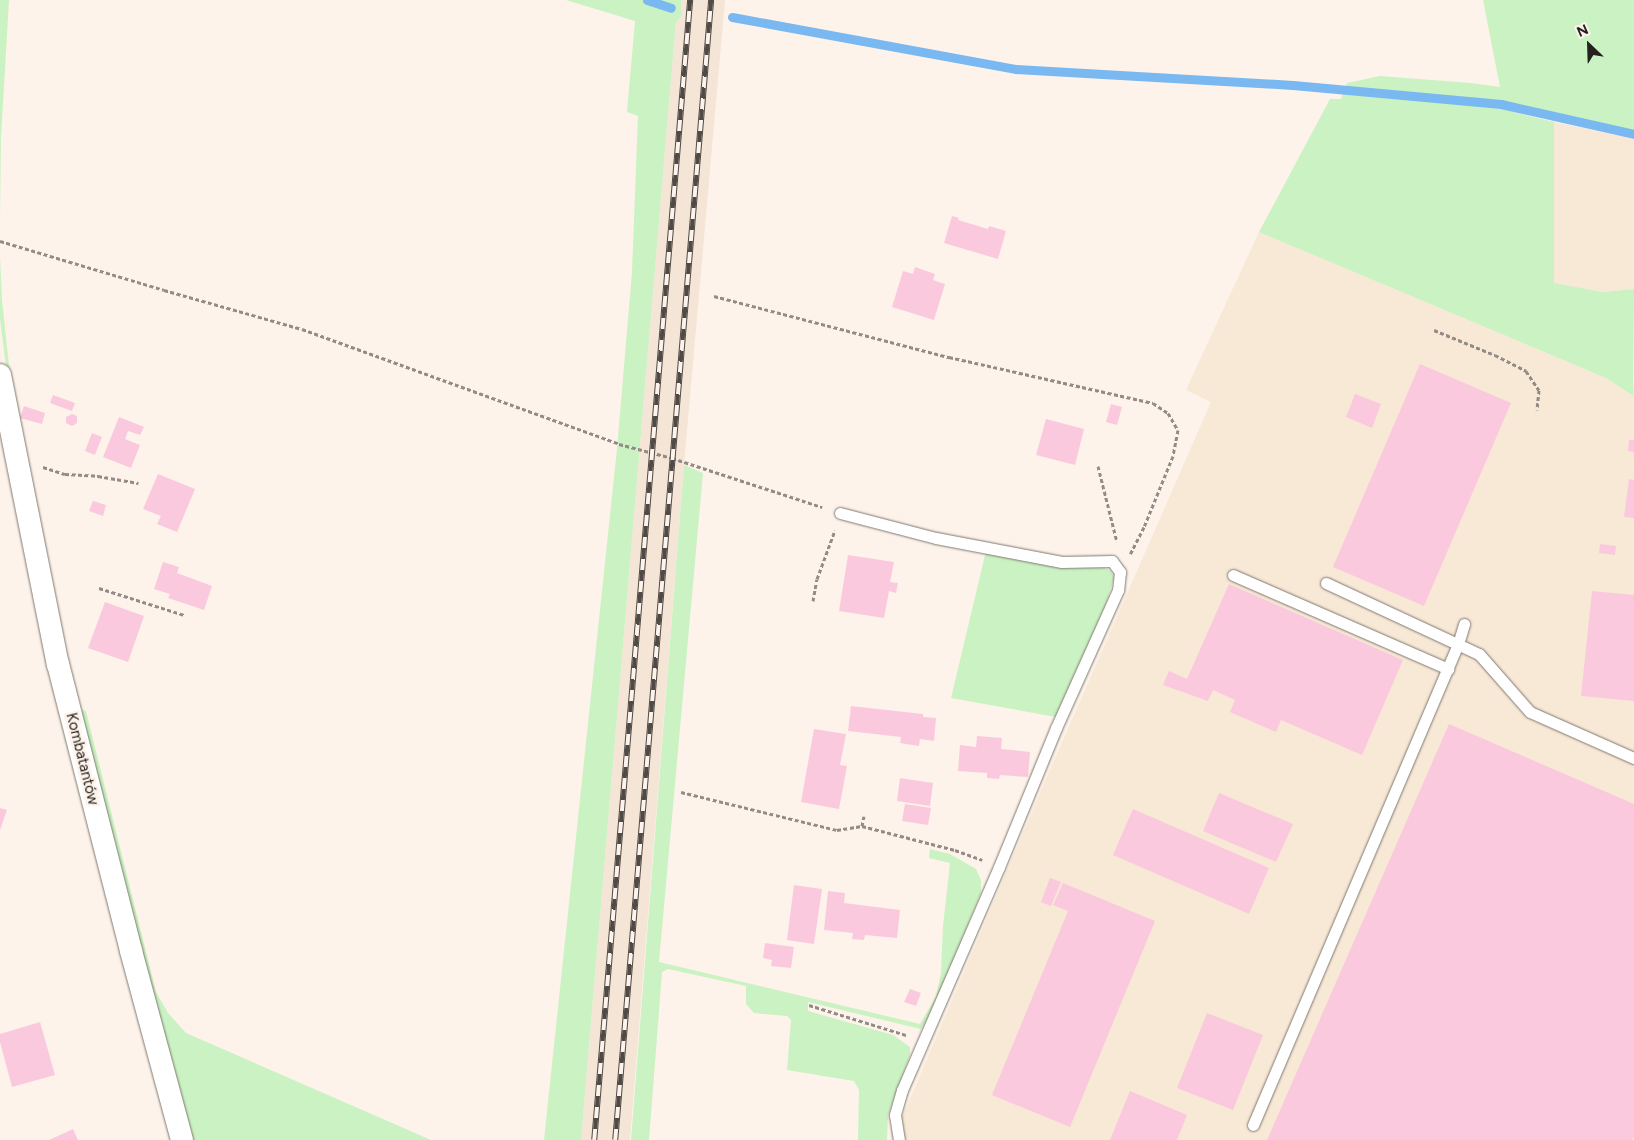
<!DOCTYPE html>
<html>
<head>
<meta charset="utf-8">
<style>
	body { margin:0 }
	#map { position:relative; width:1634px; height:1140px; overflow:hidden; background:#fdf3ea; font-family:Figtree,sans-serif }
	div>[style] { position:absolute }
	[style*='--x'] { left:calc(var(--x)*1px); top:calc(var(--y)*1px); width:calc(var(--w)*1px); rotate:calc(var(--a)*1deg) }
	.built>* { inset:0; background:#f5e5d7 }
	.industrial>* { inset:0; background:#f8e8d6 }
	.green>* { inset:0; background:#caf2c2 }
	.stream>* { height:9px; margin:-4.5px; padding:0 4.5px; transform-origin:4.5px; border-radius:4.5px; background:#79b8f0 }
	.building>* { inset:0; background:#fbc9de }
	.path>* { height:3px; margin-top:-1.5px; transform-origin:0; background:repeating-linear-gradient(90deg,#938c86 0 4px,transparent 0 6.5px) }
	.roads { filter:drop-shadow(0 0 1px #7f776f) drop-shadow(0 0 1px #7f776f) }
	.service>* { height:11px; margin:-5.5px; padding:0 5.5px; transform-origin:5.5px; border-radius:5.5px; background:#fff }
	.minor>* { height:22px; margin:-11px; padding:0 11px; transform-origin:11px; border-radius:11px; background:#fff }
	.rail>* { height:5.5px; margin-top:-2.75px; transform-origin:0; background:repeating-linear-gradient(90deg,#fdf3ea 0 11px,#4f4a46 0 22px); box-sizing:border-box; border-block:1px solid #4f4a46 }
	span { translate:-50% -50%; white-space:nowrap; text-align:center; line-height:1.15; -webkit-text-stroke:5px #fdf3ea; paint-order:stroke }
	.street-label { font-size:15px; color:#25211e }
	.north { position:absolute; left:1564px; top:20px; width:50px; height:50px; -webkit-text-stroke:4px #fdf3ea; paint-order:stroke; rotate:336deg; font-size:14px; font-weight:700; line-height:20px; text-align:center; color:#25211e }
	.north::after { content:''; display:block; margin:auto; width:18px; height:22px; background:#25211e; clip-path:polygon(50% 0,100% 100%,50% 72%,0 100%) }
</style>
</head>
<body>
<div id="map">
	<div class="built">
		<div style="clip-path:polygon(681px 0,725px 0,684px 465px,630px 1140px,581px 1140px,676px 21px,682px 16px)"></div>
	</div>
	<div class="industrial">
		<div style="clip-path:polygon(1554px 122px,1634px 139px,1634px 289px,1602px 292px,1554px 284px)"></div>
		<div style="clip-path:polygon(1259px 232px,1606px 378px,1632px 396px,1634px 383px,1634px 1140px,903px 1140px,901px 1120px,1049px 772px,1211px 402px,1186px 390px)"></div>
	</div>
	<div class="green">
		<div style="clip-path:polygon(0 0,9px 0,1px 137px,0 219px)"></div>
		<div style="clip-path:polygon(566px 0,681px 0,682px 16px,676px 21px,581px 1140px,544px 1140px,617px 449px,632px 272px,638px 116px,627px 112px,635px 21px)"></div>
		<div style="clip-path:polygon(1483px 0,1634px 0,1634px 131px,1519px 104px,1513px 112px,1554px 122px,1554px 283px,1602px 292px,1634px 289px,1633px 396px,1606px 378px,1259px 232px,1330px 99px,1341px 99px,1347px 83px,1380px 76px,1471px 83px,1500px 87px)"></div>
		<div style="clip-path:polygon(0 256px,2px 300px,10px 375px,7px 375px,0 319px)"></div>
		<div style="clip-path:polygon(684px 465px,703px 473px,659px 962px,920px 1024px,936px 997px,941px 973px,943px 926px,950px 863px,929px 858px,930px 849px,950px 854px,976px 869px,981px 880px,981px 893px,933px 1010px,921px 1029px,808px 1002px,808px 1011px,893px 1035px,910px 1047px,910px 1055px,888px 1115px,887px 1140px,858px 1140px,859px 1090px,854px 1081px,787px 1070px,791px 1020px,787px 1016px,754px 1013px,746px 1004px,746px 986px,668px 969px,662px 972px,649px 1140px,631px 1140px)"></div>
		<div style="clip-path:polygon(986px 551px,1077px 567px,1102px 567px,1111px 571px,1114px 578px,1103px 613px,1056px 717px,951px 698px)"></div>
		<div style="clip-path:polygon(77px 709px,86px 711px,156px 992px,168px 1013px,186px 1033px,431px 1140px,187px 1140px)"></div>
	</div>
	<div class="stream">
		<div style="--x:647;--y:0;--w:25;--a:18"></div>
		<div style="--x:732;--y:17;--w:289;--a:10.4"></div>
		<div style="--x:1016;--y:69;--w:277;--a:3.3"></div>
		<div style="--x:1293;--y:85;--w:209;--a:5.2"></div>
		<div style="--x:1501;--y:104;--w:136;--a:12.7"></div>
	</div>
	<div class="building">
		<div style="clip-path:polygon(952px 216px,959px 218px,958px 220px,988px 229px,989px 226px,1006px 231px,998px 259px,944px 243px)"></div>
		<div style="clip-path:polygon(915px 267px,935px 274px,933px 280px,945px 284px,934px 320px,892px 307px,903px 271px,913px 274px)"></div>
		<div style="clip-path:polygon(1420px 364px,1511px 403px,1424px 606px,1333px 567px)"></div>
		<div style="clip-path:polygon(1355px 394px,1381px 404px,1372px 428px,1346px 417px)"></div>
		<div style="clip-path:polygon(53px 395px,75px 403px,72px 411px,50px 403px)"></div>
		<div style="clip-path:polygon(1111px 404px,1122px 407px,1117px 425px,1106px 422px)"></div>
		<div style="clip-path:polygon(24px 406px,45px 413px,42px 424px,20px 418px)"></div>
		<div style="clip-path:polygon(72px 414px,77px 416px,77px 423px,72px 426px,66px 423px,66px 417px)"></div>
		<div style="clip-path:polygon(119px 417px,144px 427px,140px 435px,128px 431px,125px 439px,140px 445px,131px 468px,103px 457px)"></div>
		<div style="clip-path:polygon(1046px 419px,1084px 429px,1075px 465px,1036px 455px)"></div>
		<div style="clip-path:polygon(92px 433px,102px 437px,95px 455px,85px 451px)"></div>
		<div style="clip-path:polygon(1629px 440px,1634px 440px,1634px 452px,1628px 451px)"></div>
		<div style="clip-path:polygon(158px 474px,195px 489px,177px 532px,157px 524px,161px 516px,143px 509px)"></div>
		<div style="clip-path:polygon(1629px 479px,1634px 480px,1634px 518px,1624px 517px)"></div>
		<div style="clip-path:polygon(93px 501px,106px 505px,103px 516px,89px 511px)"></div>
		<div style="clip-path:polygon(1600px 544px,1616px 546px,1615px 555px,1599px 553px)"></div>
		<div style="clip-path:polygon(848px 555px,894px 562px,890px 582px,898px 583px,896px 593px,889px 591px,884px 618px,839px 611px)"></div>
		<div style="clip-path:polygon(163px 562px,179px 567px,177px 573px,212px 586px,204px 610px,168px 598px,170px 594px,154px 589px)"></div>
		<div style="clip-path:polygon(1229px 584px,1403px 660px,1362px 755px,1281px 720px,1276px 732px,1230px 712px,1235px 700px,1213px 690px,1208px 701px,1163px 685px,1169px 671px,1187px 679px)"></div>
		<div style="clip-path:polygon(1592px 591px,1634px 595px,1634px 701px,1581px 696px)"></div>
		<div style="clip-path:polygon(105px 602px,144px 616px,128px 662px,88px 648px)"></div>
		<div style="clip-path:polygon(851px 706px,923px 714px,923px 717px,936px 718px,934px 741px,920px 739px,919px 746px,900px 743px,901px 737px,848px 731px)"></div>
		<div style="clip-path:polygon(1449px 724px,1634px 804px,1634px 1136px,1632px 1140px,1267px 1140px)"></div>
		<div style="clip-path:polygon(814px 729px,846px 734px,840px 765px,847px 766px,839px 809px,801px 802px)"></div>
		<div style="clip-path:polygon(977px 736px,1002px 738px,1001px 749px,1030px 752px,1028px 777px,1000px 775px,999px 779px,987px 778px,987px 773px,958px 771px,960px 745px,976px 747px)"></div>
		<div style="clip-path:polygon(900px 778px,933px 783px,930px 806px,897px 801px)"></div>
		<div style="clip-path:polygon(1219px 793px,1293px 824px,1276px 862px,1203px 831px)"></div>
		<div style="clip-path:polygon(905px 804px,931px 808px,928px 825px,902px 821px)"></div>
		<div style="clip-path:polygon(0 808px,7px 810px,0 830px)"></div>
		<div style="clip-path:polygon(1133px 809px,1269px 868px,1249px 914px,1113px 855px)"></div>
		<div style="clip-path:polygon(1050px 878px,1061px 882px,1051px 906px,1041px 902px)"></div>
		<div style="clip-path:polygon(1063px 883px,1155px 921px,1070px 1127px,992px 1095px,1068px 911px,1053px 905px)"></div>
		<div style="clip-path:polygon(794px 885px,822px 889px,814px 944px,787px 940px)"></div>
		<div style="clip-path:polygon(828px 891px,845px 893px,844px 903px,900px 910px,897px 938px,865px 935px,864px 940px,852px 939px,853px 933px,824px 930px)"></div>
		<div style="clip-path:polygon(765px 943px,794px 947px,791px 968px,771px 966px,772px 960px,763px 958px)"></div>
		<div style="clip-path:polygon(910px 989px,921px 993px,916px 1006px,904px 1002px)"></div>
		<div style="clip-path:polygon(1207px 1013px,1263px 1035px,1233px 1110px,1177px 1088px)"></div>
		<div style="clip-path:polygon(40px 1022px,55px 1075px,12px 1087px,0 1042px,0 1034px)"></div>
		<div style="clip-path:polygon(1130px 1091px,1187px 1115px,1177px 1140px,1110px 1140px)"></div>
		<div style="clip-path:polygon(73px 1129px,78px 1140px,49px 1140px)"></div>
	</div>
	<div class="path">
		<div style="--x:0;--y:241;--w:171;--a:16.6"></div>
		<div style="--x:164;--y:290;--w:143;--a:15.8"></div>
		<div style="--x:302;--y:329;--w:337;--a:19.9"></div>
		<div style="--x:619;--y:444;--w:55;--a:14.8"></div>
		<div style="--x:672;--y:458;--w:158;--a:18.1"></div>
		<div style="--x:714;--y:296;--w:243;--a:14.6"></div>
		<div style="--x:949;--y:357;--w:209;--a:12.7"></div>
		<div style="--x:1153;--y:403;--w:18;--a:34"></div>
		<div style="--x:1168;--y:413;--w:20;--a:60"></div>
		<div style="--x:1178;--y:430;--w:26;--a:101"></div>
		<div style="--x:1173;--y:456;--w:77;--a:112.2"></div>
		<div style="--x:1144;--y:527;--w:30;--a:117"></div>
		<div style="--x:1434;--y:330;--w:66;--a:22.3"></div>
		<div style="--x:1495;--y:355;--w:35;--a:27"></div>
		<div style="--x:1526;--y:371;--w:23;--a:56"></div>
		<div style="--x:1539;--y:390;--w:20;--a:96"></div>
		<div style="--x:1098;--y:466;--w:78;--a:76"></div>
		<div style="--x:43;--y:467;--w:23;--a:18"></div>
		<div style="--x:65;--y:474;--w:33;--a:3"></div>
		<div style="--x:98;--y:476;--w:41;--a:9.9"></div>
		<div style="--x:99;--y:588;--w:89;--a:17.6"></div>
		<div style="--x:813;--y:601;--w:22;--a:-80"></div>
		<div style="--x:817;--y:579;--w:52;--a:-69.8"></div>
		<div style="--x:681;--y:792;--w:161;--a:13.7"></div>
		<div style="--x:837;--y:830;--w:25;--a:-9"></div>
		<div style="--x:862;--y:826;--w:96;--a:14.5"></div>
		<div style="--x:955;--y:850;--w:29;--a:20"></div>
		<div style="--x:862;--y:826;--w:10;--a:-79"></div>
		<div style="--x:809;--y:1005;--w:102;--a:17.2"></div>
	</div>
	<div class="roads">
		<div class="service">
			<div style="--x:840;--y:513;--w:99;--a:14.6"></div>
			<div style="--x:936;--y:538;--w:128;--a:10.8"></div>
			<div style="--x:1062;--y:562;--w:50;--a:-1.1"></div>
			<div style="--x:1112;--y:561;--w:14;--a:54"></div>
			<div style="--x:1120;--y:572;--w:18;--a:96"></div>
			<div style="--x:1118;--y:590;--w:151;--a:114.2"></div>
			<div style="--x:1056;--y:728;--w:150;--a:112.3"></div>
			<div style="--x:999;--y:867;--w:243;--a:113.5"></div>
			<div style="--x:902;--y:1090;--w:26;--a:106"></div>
			<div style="--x:895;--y:1115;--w:25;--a:81"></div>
			<div style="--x:1233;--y:575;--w:235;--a:23.6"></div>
			<div style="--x:1326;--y:583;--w:169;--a:24.9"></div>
			<div style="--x:1479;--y:654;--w:77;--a:48.7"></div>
			<div style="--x:1530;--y:712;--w:114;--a:23.9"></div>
			<div style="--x:1253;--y:1125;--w:523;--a:-66.92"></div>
			<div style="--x:1458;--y:644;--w:21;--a:-73"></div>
		</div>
		<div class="minor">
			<div style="--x:0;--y:375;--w:295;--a:78.7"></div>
			<div style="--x:58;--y:664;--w:296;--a:75.7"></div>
			<div style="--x:131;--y:951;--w:196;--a:74.9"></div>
		</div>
	</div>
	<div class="rail">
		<div style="--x:594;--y:1140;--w:1144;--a:-85.19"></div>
		<div style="--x:615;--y:1140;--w:1144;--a:-85.19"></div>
	</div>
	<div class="street-label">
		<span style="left:82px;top:759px;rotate:76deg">Kombatantów</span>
	</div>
	<div class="north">N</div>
</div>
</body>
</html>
